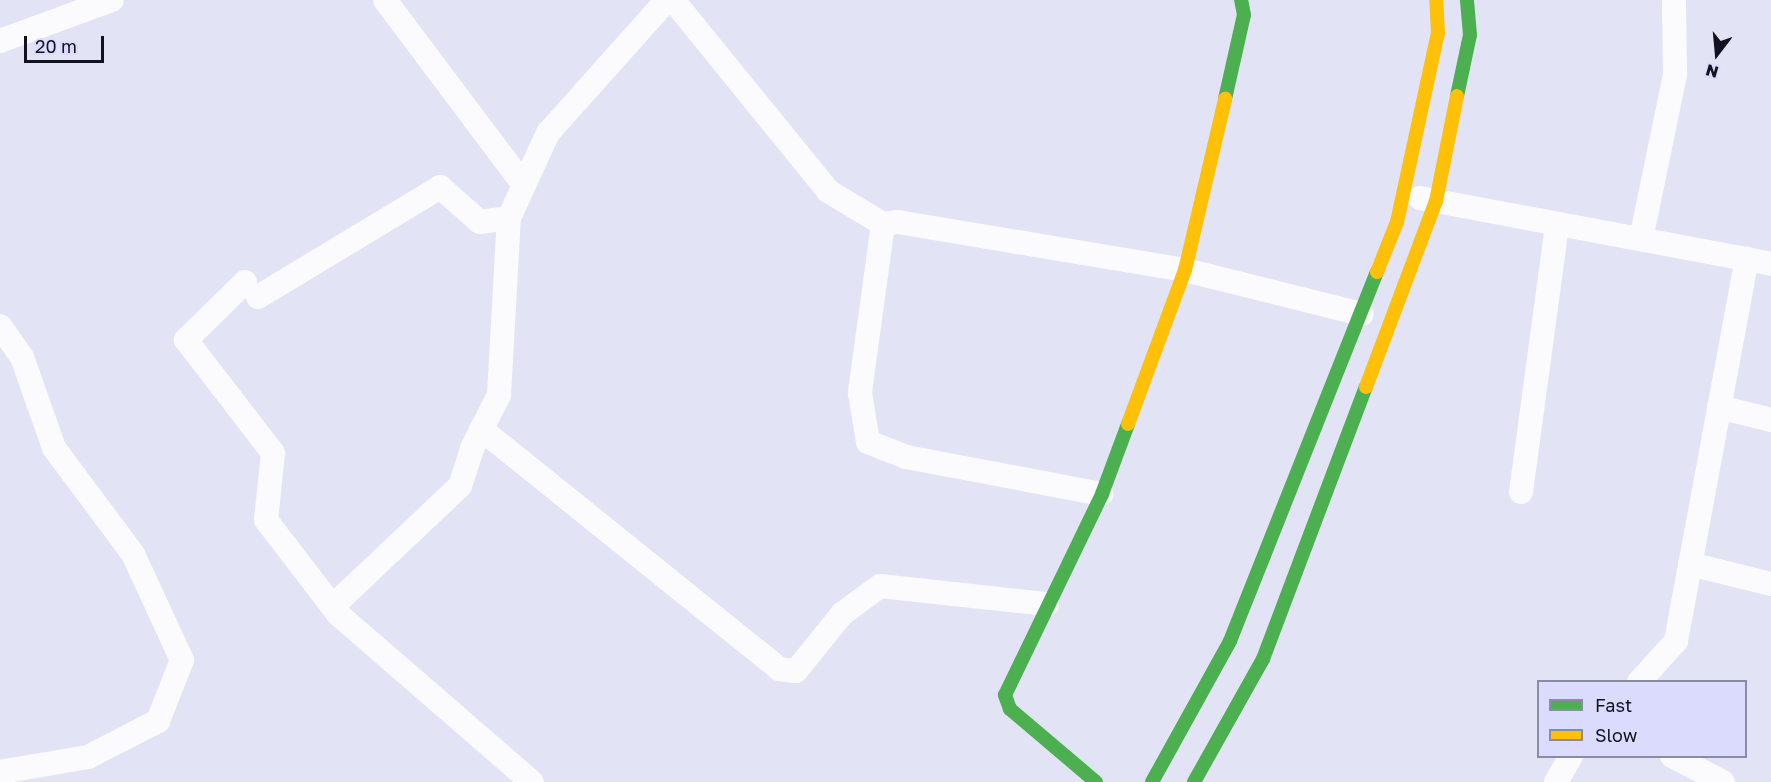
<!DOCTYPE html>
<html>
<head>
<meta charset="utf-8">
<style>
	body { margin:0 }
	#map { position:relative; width:1771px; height:782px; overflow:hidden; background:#e3e3f6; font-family:"Golos Text",sans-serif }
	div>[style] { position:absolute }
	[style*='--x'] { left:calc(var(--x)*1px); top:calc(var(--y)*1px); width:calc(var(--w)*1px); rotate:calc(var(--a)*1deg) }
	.street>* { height:24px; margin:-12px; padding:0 12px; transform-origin:12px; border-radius:12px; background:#fbfbfe }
	.fast>* { height:14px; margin:-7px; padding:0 7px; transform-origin:7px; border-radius:7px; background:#4caf50 }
	.slow>* { height:14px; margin:-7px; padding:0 7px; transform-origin:7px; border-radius:7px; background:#ffc107 }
	span { translate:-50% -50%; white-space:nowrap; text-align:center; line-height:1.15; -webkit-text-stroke:5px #dbdbfe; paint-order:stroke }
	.legend { position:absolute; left:1537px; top:680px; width:210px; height:78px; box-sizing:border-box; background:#dbdbfe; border:2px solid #8b8ba6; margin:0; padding:8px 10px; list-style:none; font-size:18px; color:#131221 }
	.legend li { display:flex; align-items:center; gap:12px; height:30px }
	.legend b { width:30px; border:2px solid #8b8ba6 }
	.north { position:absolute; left:1687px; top:24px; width:60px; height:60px; -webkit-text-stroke:4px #dbdbfe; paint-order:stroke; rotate:196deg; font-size:16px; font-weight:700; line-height:24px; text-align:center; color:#131221 }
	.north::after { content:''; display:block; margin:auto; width:21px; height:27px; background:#131221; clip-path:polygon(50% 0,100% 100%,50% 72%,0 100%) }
	.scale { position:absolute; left:24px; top:36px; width:80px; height:27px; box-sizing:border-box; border:3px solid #131221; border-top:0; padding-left:8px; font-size:18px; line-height:21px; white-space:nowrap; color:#131221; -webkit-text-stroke:4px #dbdbfe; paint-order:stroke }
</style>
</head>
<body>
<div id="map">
	<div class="street">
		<div style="--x:385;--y:0;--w:231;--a:53.1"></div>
		<div style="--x:673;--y:0;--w:246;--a:50.9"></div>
		<div style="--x:828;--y:191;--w:64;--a:31"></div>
		<div style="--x:883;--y:224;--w:15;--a:-8"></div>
		<div style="--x:898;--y:222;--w:291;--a:9.5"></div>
		<div style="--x:1185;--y:270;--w:182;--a:14"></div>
		<div style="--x:0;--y:41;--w:119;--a:-20.1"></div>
		<div style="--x:1420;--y:198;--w:357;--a:10.6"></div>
		<div style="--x:883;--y:224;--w:171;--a:97.8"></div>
		<div style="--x:860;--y:393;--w:50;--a:80.7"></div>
		<div style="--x:868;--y:442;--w:41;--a:21.5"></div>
		<div style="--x:906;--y:457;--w:199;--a:10.7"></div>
		<div style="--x:1641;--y:239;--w:167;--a:-78.3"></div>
		<div style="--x:1675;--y:75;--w:75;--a:-90.8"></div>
		<div style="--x:245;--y:282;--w:83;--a:135.5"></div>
		<div style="--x:186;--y:340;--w:143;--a:52.4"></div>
		<div style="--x:273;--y:453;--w:67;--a:96"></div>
		<div style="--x:266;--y:520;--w:120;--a:52.5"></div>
		<div style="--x:339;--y:615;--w:255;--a:40.9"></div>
		<div style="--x:258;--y:297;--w:213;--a:-31.1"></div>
		<div style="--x:440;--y:187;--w:53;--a:41.2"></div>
		<div style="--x:480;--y:222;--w:29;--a:-8"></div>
		<div style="--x:0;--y:326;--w:38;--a:55"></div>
		<div style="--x:22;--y:357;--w:96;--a:70.6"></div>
		<div style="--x:54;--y:448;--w:132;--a:53.3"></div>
		<div style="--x:133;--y:554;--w:117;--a:65.2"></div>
		<div style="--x:182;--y:660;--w:66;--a:111.5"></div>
		<div style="--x:158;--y:721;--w:79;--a:152.8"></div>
		<div style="--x:88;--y:757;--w:89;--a:170.3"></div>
		<div style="--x:1719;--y:407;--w:54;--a:14"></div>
		<div style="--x:481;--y:429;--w:383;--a:38.8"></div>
		<div style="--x:779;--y:669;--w:17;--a:7"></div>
		<div style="--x:796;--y:671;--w:73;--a:-51.1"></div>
		<div style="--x:842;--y:614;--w:47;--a:-36.4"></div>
		<div style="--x:880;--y:586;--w:168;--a:6.2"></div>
		<div style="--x:1521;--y:492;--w:270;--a:-82.3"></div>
		<div style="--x:1690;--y:564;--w:83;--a:13.9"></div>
		<div style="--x:333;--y:606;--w:175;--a:-43.4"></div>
		<div style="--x:460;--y:486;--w:40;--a:-72"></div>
		<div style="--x:472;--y:448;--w:59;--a:-63"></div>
		<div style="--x:499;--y:395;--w:177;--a:-86.8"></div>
		<div style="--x:509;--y:218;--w:94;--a:-65.4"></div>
		<div style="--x:548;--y:133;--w:178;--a:-48.2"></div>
		<div style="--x:1639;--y:682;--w:55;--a:-47.9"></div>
		<div style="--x:1676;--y:641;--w:389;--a:-79.5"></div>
		<div style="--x:1672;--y:756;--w:57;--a:27"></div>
		<div style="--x:1556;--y:782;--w:30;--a:-60"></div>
	</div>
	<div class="fast">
		<div style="--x:1457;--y:96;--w:62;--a:-78"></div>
		<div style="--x:1470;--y:35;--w:35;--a:-95"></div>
		<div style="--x:1225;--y:99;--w:86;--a:-77.3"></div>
		<div style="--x:1244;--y:15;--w:15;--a:-101"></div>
		<div style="--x:1096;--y:782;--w:113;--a:-139.7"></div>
		<div style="--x:1010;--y:709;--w:15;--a:-110"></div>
		<div style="--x:1005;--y:695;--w:223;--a:-64.2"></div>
		<div style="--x:1102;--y:494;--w:75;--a:-69.6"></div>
		<div style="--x:1152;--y:782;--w:161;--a:-61"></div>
		<div style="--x:1230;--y:641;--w:397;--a:-68.3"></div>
		<div style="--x:1194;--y:782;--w:141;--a:-60.7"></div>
		<div style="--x:1263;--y:659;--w:291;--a:-69.3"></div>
	</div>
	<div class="slow">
		<div style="--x:1377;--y:272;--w:54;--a:-68.2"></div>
		<div style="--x:1397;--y:222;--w:193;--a:-77.8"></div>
		<div style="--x:1438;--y:33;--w:33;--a:-93"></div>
		<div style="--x:1366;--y:387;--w:199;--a:-69.4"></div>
		<div style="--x:1436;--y:201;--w:107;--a:-78.7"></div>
		<div style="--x:1128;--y:424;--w:164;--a:-69.7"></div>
		<div style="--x:1185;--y:270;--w:176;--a:-76.8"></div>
	</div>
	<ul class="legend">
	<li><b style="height:8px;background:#4caf50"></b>Fast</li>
	<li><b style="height:8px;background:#ffc107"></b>Slow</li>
	</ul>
	<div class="north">N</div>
	<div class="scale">20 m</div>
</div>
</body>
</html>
